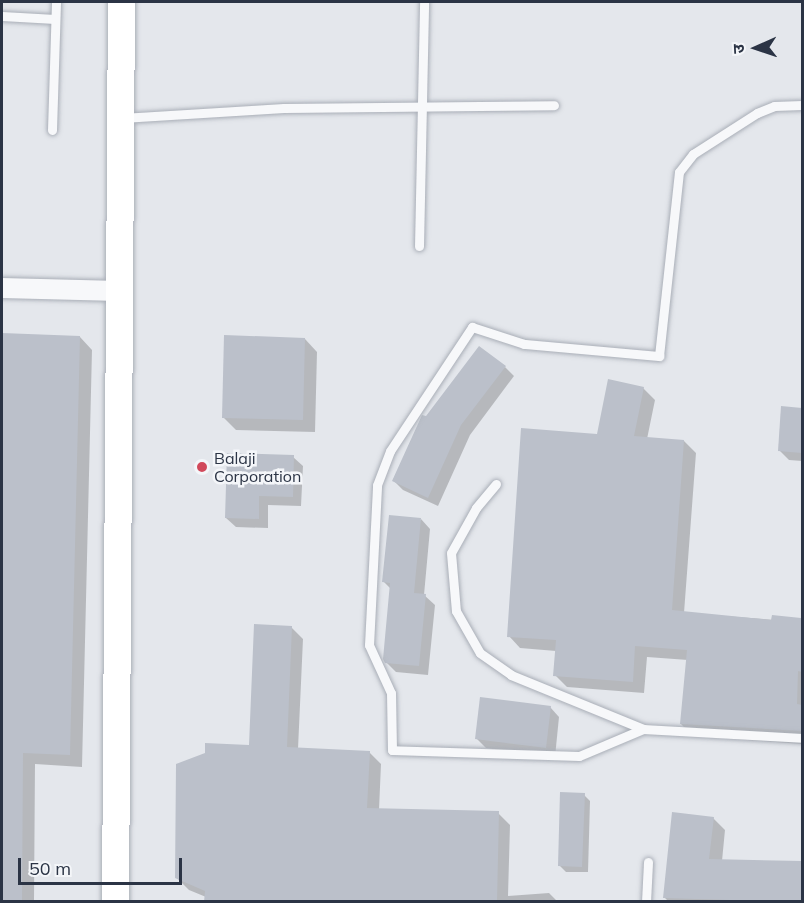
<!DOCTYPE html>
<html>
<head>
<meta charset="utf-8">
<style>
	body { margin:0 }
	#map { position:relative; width:804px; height:903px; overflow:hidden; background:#e4e7ec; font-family:Mulish,"Noto Sans Devanagari",sans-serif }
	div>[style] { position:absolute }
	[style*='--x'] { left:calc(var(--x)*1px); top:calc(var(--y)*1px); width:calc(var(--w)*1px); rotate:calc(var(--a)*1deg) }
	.shadow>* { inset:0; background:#0003 }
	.building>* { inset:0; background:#bbc0ca }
	.roads { filter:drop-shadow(0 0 2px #a9aeb7) drop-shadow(0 0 2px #a9aeb7) }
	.lane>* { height:9px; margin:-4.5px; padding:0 4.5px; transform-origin:4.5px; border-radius:4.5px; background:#f7f8fa }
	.street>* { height:20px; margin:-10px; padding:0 10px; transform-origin:10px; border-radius:10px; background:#f7f8fa }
	.secondary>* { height:27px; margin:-13.5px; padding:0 13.5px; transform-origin:13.5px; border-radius:13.5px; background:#fff }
	.dots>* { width:16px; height:16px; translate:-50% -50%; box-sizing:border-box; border:3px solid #f4f6f9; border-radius:50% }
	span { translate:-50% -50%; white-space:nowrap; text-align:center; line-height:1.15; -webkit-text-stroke:5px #f4f6f9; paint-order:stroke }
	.poi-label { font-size:16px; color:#2b3445 }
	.left { translate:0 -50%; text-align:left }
	.frame { position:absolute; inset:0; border:3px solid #2b3445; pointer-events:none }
	.north { position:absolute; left:726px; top:18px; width:60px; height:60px; -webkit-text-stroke:4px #f4f6f9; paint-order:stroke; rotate:267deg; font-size:16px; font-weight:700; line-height:24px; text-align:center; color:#2b3445 }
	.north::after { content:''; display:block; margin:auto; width:21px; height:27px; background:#2b3445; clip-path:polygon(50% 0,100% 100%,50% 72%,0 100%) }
	.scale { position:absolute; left:18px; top:858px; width:164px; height:27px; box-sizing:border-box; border:3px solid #2b3445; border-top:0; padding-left:8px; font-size:18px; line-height:21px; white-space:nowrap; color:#2b3445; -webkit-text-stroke:4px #f4f6f9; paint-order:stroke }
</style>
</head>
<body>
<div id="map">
	<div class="shadow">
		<div style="clip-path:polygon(2px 335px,80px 337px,92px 350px,82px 767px,35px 764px,34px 902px,2px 902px)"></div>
		<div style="clip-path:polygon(305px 339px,317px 352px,315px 432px,236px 430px,223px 417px)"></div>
		<div style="clip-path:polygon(505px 367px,514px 376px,470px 435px,438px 506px,403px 490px,393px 480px,426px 418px)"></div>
		<div style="clip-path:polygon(643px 388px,655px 400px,647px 439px,684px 441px,696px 453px,684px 613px,802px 622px,802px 744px,693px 736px,681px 724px,688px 660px,647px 657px,644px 693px,567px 687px,555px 675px,556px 651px,520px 648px,509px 636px,598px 435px)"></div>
		<div style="clip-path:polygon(782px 408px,802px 410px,802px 461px,789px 460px,779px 450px)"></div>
		<div style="clip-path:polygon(293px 457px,303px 466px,301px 506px,268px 505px,268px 528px,236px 527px,226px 518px)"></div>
		<div style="clip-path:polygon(421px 519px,430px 529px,424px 595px,435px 605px,428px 675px,396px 672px,386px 662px,391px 589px,384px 582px)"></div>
		<div style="clip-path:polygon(291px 627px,303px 639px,298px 749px,369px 752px,381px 764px,379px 810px,498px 813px,510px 825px,508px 896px,549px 893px,558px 902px,206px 902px,206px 897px,189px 890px,177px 878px,251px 747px)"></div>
		<div style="clip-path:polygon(550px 707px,559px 717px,555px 757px,486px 748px,476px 738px)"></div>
		<div style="clip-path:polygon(584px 795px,590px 801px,588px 872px,566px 872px,560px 866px)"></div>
		<div style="clip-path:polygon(713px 818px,725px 830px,722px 861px,802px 863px,802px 902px,669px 902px,665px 898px)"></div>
	</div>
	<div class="building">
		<div style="clip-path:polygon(2px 333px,80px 336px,70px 755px,23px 753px,22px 902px,2px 902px)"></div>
		<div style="clip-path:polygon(224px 335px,305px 338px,303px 420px,222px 418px)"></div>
		<div style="clip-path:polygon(479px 346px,506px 366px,461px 425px,428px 498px,392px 481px,422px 415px,426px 416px)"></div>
		<div style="clip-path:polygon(608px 379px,644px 387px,634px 436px,684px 440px,672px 610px,771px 620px,772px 615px,801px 618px,802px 672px,798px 671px,797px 704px,802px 705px,802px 731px,680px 724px,687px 650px,635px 646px,633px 682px,553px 676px,556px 640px,507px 637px,521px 428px,597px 434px)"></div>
		<div style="clip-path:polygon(781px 406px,802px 408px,802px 453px,778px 451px)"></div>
		<div style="clip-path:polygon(227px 453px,294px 455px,293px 497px,259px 496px,259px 519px,225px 518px)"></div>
		<div style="clip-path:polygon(389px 515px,421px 518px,414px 593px,426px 594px,419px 666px,385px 663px,383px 659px,390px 583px,382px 582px)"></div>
		<div style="clip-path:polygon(254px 624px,292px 626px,287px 747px,370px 751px,367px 808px,499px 811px,497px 902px,204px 902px,205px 891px,175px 878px,176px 764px,205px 753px,205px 743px,249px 745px)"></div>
		<div style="clip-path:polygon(480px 697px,551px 706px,546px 748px,475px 739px)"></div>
		<div style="clip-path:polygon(560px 792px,585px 793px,582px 867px,558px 866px)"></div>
		<div style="clip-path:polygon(672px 812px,714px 817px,709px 859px,802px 861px,802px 902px,663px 898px)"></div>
	</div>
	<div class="roads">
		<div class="lane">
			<div style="--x:2;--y:16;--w:53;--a:3.2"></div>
			<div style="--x:122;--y:118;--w:162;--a:-3.5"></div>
			<div style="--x:284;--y:108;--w:270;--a:-0.6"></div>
			<div style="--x:52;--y:130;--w:128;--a:-88.2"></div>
			<div style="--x:419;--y:246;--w:244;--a:-88.8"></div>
			<div style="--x:496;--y:484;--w:31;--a:130"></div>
			<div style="--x:476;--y:508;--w:51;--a:119.1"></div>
			<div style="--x:451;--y:553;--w:58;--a:85.1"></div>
			<div style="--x:456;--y:611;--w:48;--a:60.3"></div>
			<div style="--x:480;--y:653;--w:38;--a:35"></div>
			<div style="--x:511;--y:675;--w:143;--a:22.2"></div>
			<div style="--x:643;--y:729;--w:159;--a:3.2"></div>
			<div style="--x:643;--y:729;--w:69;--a:157.1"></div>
			<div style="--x:579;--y:756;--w:187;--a:-178.2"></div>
			<div style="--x:392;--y:750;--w:57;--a:-91"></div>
			<div style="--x:391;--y:693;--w:53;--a:-114.6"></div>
			<div style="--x:369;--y:645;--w:160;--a:-87.1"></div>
			<div style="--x:377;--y:485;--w:36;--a:-69"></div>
			<div style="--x:390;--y:451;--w:149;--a:-56.5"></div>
			<div style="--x:472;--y:327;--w:55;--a:18.1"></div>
			<div style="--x:524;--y:344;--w:136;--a:5.1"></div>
			<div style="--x:659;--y:356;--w:185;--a:-83.8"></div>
			<div style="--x:679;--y:172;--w:23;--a:-52"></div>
			<div style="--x:693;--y:154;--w:76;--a:-32.6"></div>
			<div style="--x:757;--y:113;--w:18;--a:-22"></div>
			<div style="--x:774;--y:106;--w:28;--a:-2"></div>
			<div style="--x:646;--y:902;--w:40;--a:-87.1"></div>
		</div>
		<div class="street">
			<div style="--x:2;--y:288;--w:117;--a:1.5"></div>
		</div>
		<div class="secondary">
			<div style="--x:115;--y:902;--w:900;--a:-89.62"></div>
		</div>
	</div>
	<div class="dots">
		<div style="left:202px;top:467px;background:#d1495b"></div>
	</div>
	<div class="poi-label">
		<span class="left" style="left:214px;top:467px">Balaji<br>Corporation</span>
	</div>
	<div class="frame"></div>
	<div class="north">उ</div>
	<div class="scale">50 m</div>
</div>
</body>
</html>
